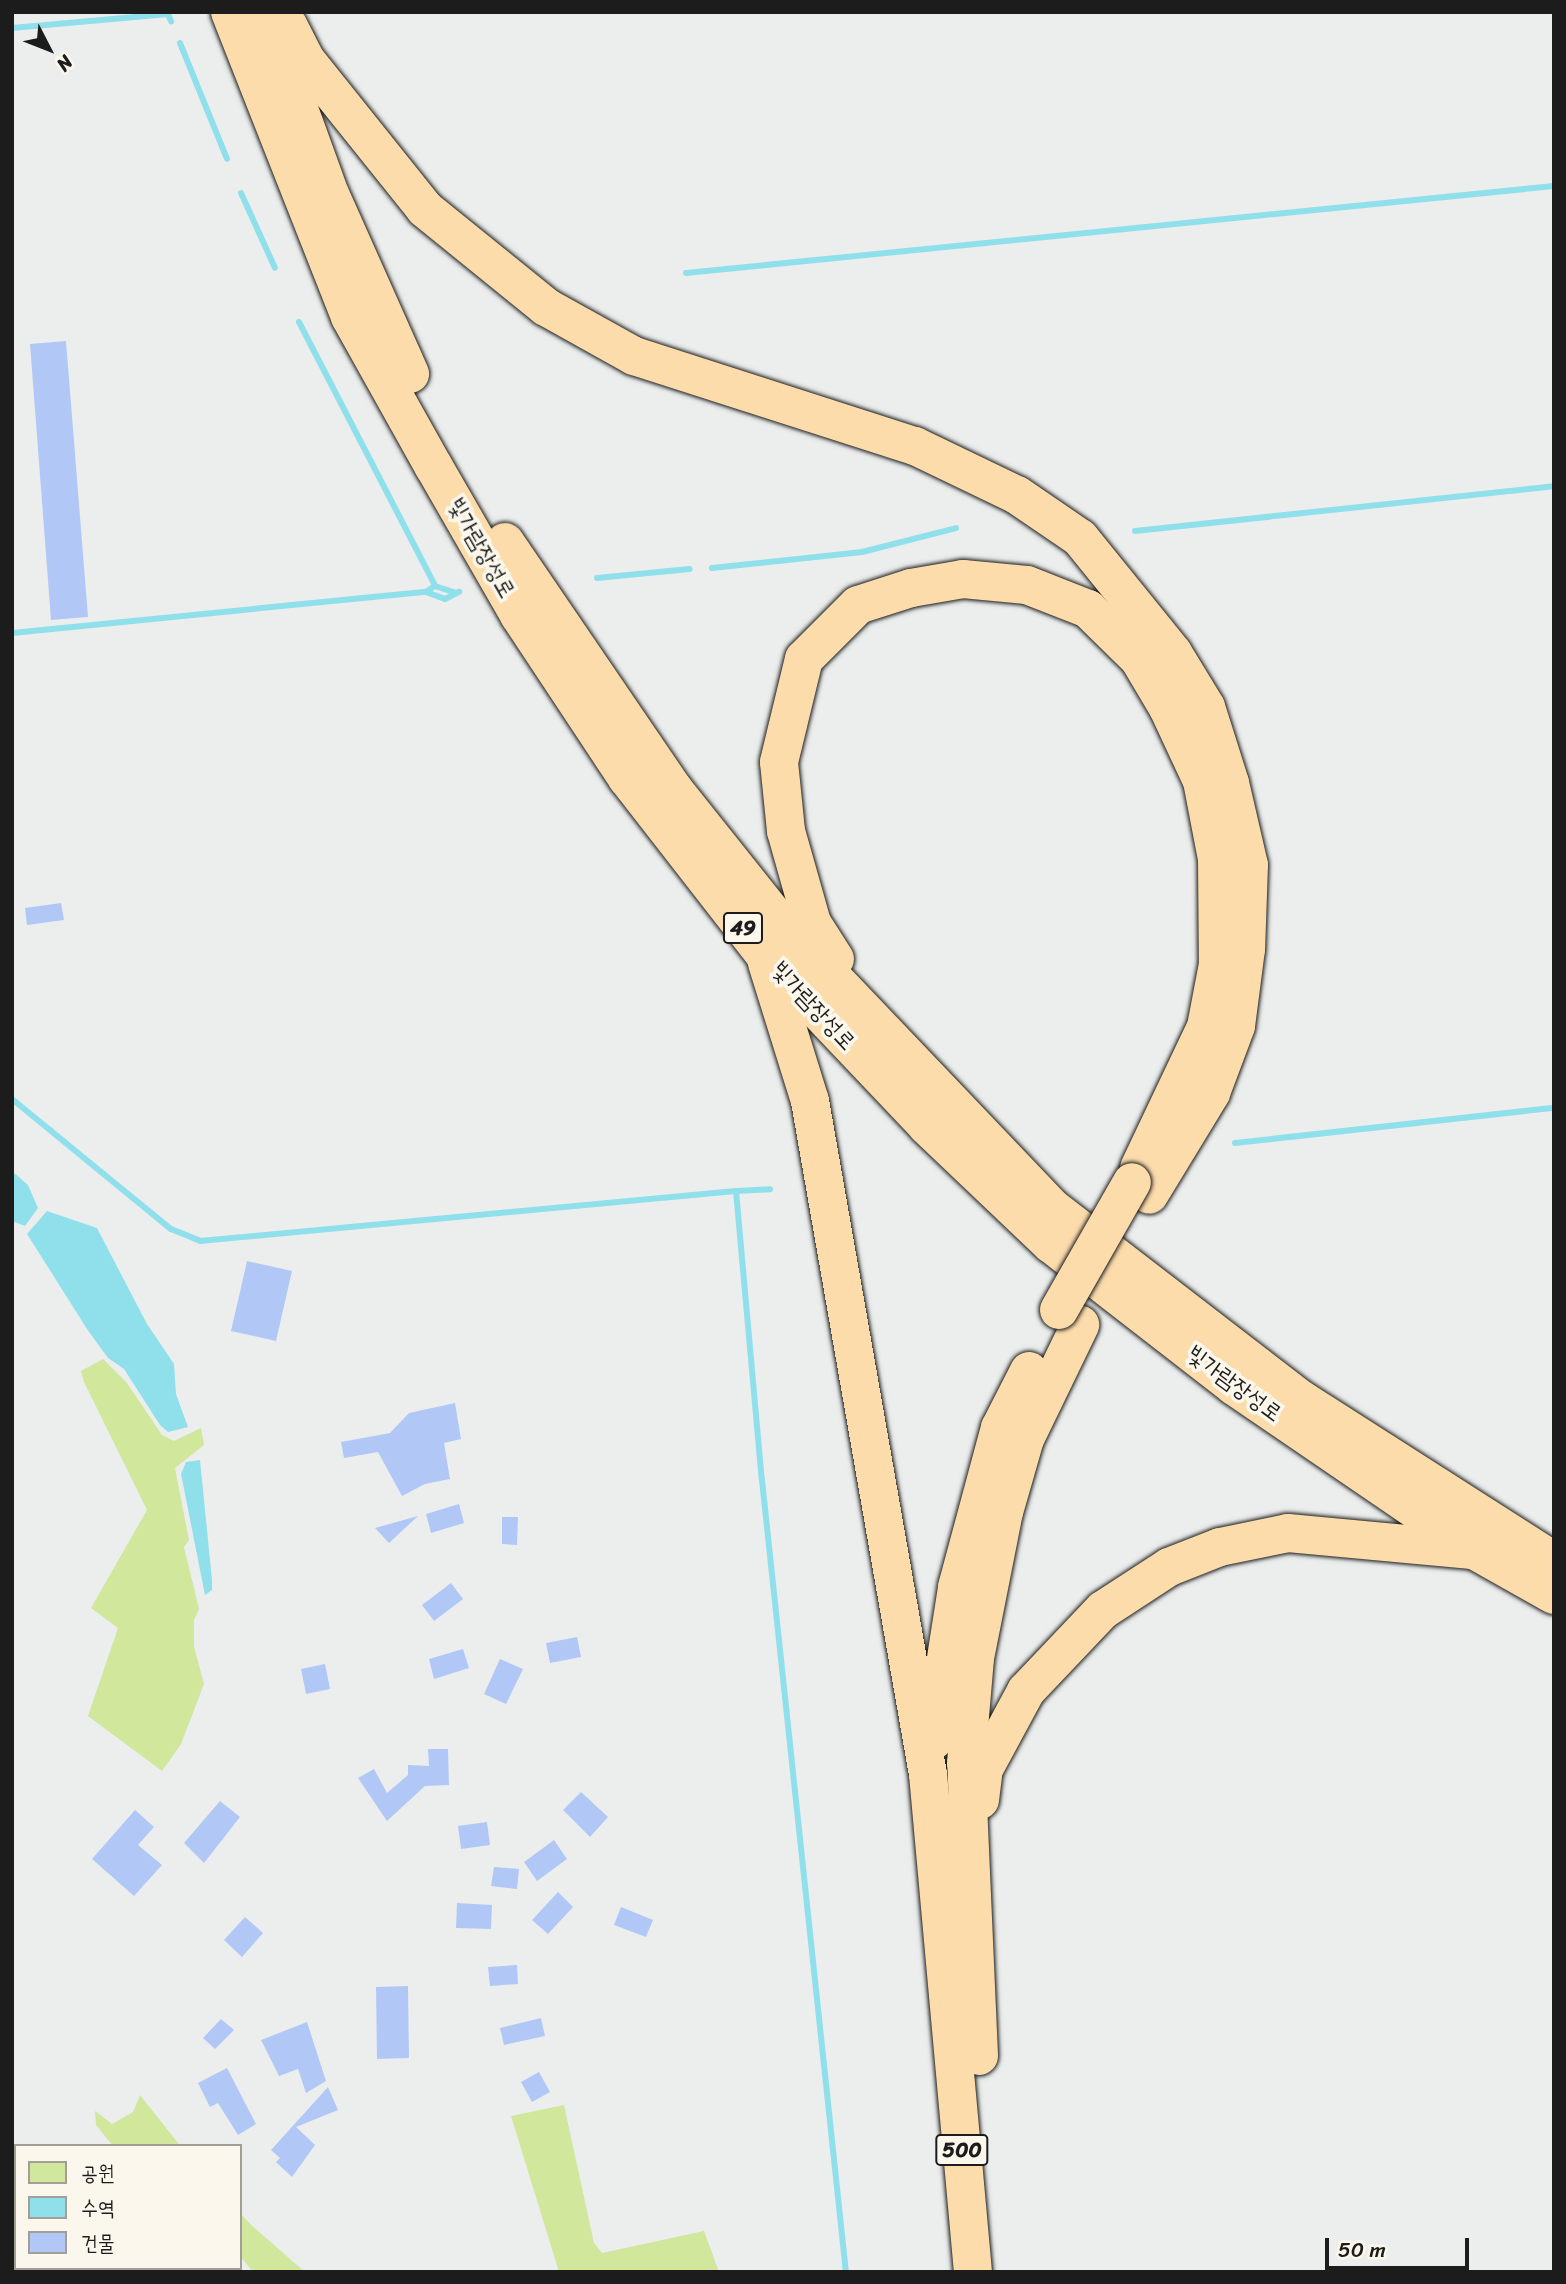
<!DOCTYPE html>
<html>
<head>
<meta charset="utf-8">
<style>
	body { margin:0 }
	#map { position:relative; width:1566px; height:2284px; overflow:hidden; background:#eceeee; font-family:Sriracha,"Poor Story",sans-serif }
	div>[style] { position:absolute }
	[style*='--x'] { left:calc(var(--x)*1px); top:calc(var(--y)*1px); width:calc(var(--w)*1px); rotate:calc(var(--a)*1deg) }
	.green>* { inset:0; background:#d0e79c }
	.water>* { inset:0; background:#90e0eb }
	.stream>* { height:6px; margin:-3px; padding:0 3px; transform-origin:3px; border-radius:3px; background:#90e0eb }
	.building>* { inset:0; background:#b1c8f6 }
	.roads { filter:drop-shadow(0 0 2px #1c1c1c) drop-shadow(0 0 2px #1c1c1c) }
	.highway>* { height:38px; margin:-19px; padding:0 19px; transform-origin:19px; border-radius:19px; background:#fddcac }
	.bridges { filter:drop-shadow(0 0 2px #1c1c1c) drop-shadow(0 0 2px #1c1c1c) }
	.highway-bridge>* { height:38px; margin:-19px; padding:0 19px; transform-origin:19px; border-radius:19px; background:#fddcac }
	span { translate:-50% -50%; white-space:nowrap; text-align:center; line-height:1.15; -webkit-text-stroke:7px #fbf7ec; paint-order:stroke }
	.shield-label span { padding:2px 5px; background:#fbf7ec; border:2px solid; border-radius:5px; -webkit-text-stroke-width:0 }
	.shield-label { font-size:21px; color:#1c1c1c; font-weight:700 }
	.street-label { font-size:23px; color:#1c1c1c }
	.frame { position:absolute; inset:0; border:14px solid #1c1c1c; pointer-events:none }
	.legend { position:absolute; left:14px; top:2144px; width:228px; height:126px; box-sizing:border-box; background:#fbf7ec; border:2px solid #a29f99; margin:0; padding:9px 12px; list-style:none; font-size:21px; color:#1c1c1c }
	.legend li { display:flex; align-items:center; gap:14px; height:35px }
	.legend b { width:35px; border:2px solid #a29f99 }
	.north { position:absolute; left:14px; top:14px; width:70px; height:70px; -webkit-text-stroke:5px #fbf7ec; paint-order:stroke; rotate:132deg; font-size:19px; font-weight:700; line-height:28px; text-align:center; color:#1c1c1c }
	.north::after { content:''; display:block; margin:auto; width:24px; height:32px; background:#1c1c1c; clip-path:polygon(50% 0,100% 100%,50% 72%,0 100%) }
	.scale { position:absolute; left:1325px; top:2238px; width:144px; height:32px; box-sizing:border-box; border:4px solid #1c1c1c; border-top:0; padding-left:9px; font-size:21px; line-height:24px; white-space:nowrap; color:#1c1c1c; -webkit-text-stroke:5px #fbf7ec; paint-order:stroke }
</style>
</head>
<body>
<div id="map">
	<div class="green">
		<div style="clip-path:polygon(103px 1359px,127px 1383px,162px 1435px,174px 1441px,201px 1428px,204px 1445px,175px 1468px,189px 1540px,184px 1547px,199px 1609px,194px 1620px,194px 1647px,204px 1684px,181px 1744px,162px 1771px,88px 1716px,118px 1628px,91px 1608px,147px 1510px,84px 1382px,81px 1371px)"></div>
		<div style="clip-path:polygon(140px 2095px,178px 2143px,180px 2146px,113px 2146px,96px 2125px,95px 2111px,112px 2124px,133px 2112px)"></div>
		<div style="clip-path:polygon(564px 2105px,594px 2243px,602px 2253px,704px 2231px,719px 2272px,559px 2272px,511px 2116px)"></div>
		<div style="clip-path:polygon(240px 2213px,251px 2225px,305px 2272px,253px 2272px,240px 2256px)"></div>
	</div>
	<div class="water">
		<div style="clip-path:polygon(12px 1171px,28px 1185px,38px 1208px,25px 1226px,12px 1221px)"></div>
		<div style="clip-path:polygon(47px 1211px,97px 1228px,147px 1324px,174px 1364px,176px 1394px,188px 1427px,168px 1432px,160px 1425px,124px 1369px,108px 1358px,87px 1329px,27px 1234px)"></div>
		<div style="clip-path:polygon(200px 1460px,212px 1580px,212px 1590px,205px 1595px,181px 1474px,186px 1462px)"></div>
	</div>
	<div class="stream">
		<div style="--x:12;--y:28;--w:157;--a:-5.1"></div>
		<div style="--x:168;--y:14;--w:8;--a:67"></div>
		<div style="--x:180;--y:43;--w:125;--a:67.9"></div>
		<div style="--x:241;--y:193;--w:82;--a:65.6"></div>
		<div style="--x:686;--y:273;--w:872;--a:-5.72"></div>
		<div style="--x:299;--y:322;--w:297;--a:62.7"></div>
		<div style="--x:1135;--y:531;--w:421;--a:-6.1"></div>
		<div style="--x:712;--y:568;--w:151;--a:-6.1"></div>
		<div style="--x:862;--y:552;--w:97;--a:-14.3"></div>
		<div style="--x:597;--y:578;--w:93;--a:-5.5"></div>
		<div style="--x:426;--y:592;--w:11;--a:-34"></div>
		<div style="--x:435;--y:586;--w:22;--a:18"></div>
		<div style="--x:12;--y:633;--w:416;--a:-5.7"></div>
		<div style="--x:426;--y:592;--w:20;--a:20"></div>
		<div style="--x:445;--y:599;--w:16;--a:-27"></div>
		<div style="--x:12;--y:1099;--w:205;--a:39.3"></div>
		<div style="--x:171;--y:1229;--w:31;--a:22"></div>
		<div style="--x:200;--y:1241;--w:538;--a:-5.33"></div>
		<div style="--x:736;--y:1191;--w:290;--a:84.9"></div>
		<div style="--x:762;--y:1480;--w:796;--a:83.95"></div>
		<div style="--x:1235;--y:1143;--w:321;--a:-6.3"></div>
		<div style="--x:736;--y:1191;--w:34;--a:-3"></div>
	</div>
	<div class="building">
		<div style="clip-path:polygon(66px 341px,88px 617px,51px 620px,30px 344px)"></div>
		<div style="clip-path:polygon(61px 903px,64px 920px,27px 925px,25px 908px)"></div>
		<div style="clip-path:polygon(247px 1261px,292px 1271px,276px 1341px,231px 1331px)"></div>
		<div style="clip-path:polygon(455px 1403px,461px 1439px,444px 1443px,450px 1479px,425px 1484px,402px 1496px,378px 1452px,344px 1458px,341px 1442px,390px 1433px,409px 1413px)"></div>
		<div style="clip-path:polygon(459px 1504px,464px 1523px,431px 1533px,426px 1514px)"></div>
		<div style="clip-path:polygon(418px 1516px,389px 1543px,375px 1528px)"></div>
		<div style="clip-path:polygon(502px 1517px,518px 1517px,517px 1545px,502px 1544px)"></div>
		<div style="clip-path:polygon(451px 1583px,463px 1599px,434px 1621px,422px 1605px)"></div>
		<div style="clip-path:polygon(577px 1637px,581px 1657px,550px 1663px,546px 1643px)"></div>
		<div style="clip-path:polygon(463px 1649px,469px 1668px,434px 1679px,429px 1659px)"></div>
		<div style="clip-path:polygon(500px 1659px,523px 1669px,506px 1704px,484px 1694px)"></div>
		<div style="clip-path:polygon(325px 1664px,330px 1689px,306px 1694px,301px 1669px)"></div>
		<div style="clip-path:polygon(428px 1749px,448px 1749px,449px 1785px,425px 1786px,387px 1821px,358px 1778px,374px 1769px,387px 1793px,408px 1775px,408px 1765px,429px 1766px)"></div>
		<div style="clip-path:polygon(581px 1792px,608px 1817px,590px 1837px,563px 1810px)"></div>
		<div style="clip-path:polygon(220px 1801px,240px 1817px,204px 1863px,184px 1843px)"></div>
		<div style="clip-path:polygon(135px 1810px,154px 1827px,138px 1845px,162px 1865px,134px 1896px,92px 1859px)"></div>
		<div style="clip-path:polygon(487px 1822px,490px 1845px,461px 1849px,458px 1826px)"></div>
		<div style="clip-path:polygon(554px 1840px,567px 1859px,537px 1881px,524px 1862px)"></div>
		<div style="clip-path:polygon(494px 1867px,519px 1869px,517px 1889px,491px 1886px)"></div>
		<div style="clip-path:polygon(558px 1892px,573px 1907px,548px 1934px,532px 1920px)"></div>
		<div style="clip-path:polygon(457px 1903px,492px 1905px,491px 1929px,456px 1928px)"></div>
		<div style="clip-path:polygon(621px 1907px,653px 1920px,646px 1937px,614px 1925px)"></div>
		<div style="clip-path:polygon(245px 1917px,263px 1933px,242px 1957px,224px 1940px)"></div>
		<div style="clip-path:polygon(517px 1965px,518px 1984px,490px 1986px,488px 1967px)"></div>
		<div style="clip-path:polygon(408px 1986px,409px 2058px,377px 2059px,376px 1987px)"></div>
		<div style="clip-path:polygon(541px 2018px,545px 2036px,504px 2045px,500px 2028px)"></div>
		<div style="clip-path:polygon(221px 2019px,234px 2030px,215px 2049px,203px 2038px)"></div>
		<div style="clip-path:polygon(307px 2022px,326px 2081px,306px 2093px,298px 2069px,279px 2076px,261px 2040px)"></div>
		<div style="clip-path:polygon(227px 2068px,256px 2124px,238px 2135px,218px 2103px,210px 2107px,198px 2083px)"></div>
		<div style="clip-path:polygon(539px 2072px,550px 2092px,532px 2102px,521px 2082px)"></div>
		<div style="clip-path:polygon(328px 2087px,338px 2110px,296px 2127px,315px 2145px,292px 2177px,276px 2162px,280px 2158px,271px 2150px)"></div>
	</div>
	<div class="roads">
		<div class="highway">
			<div style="--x:230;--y:12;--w:328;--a:68.5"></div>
			<div style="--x:350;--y:317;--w:172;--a:60.8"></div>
			<div style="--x:434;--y:467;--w:171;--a:60.1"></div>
			<div style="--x:519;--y:615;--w:196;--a:56.5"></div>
			<div style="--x:627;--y:778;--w:223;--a:52.1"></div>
			<div style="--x:764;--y:954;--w:237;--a:46.5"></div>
			<div style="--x:927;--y:1126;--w:171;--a:43.6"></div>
			<div style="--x:1051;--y:1244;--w:232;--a:37.8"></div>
			<div style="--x:1234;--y:1386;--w:291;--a:34.3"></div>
			<div style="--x:1474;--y:1550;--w:92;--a:29.4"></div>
			<div style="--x:264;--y:12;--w:194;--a:70.1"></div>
			<div style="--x:330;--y:194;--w:197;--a:66"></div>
			<div style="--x:288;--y:25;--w:38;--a:63"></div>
			<div style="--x:305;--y:59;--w:192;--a:51.3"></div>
			<div style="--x:425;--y:209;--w:156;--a:39"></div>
			<div style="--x:546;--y:307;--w:101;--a:29.1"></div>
			<div style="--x:634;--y:356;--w:295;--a:17.8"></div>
			<div style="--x:915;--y:446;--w:113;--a:25.7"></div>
			<div style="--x:1017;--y:495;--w:76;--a:34.3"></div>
			<div style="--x:1080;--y:538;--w:148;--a:51"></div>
			<div style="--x:1173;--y:653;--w:63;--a:58.6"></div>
			<div style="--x:1206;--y:707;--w:80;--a:72.5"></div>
			<div style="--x:1230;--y:783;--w:84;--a:77"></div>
			<div style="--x:1249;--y:865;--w:84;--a:92"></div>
			<div style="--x:1246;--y:949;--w:78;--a:97.4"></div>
			<div style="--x:1236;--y:1026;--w:72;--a:110.5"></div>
			<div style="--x:1211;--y:1093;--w:119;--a:121.3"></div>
			<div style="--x:505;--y:542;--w:301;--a:55.7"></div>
			<div style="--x:675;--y:791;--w:164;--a:51.4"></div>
			<div style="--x:777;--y:919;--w:398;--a:46.4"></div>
			<div style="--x:1051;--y:1207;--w:317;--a:37.6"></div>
			<div style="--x:1302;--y:1400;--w:299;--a:32.6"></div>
			<div style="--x:835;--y:959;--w:43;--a:-122.6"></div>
			<div style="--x:812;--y:923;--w:96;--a:-105.8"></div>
			<div style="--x:786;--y:831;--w:69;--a:-95.8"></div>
			<div style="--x:779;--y:762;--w:106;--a:-76.4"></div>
			<div style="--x:804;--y:659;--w:76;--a:-45"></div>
			<div style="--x:858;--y:605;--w:56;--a:-17.8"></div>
			<div style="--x:911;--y:588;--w:53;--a:-9.8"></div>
			<div style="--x:963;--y:579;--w:64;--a:5.4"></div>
			<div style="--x:1027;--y:585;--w:66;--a:21.5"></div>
			<div style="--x:1088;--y:609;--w:71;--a:44.4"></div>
			<div style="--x:1139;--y:659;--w:57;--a:59.4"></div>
			<div style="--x:1168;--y:708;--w:81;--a:65"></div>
			<div style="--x:1202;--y:781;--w:79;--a:79.1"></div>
			<div style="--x:1217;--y:859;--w:105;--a:89.5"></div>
			<div style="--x:1218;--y:964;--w:64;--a:100.8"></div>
			<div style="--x:1206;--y:1027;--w:156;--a:115.4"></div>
			<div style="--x:767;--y:963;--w:145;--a:72.7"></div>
			<div style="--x:810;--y:1101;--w:683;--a:80.06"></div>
			<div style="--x:928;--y:1774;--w:500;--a:84.84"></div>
			<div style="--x:933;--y:1741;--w:156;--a:-81.1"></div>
			<div style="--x:957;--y:1587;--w:165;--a:-74.9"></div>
			<div style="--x:1000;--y:1428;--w:64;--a:-63"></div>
			<div style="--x:980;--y:1800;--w:31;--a:-83"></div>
			<div style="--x:984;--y:1769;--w:89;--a:-61.7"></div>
			<div style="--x:1026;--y:1691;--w:112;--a:-46.5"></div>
			<div style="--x:1103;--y:1610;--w:79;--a:-33.1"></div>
			<div style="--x:1169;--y:1567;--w:55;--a:-21.4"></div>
			<div style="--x:1220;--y:1547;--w:69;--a:-11.6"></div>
			<div style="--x:1288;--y:1533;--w:185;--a:5.3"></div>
			<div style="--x:979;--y:2056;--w:293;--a:-92.5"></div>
			<div style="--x:966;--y:1763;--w:105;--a:-85.1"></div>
			<div style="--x:975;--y:1658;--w:149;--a:-78.8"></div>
			<div style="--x:1004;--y:1512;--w:76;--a:-74"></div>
			<div style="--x:1025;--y:1439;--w:127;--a:-64.2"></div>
		</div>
	</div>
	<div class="bridges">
		<div class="highway-bridge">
			<div style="--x:1059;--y:1310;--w:147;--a:-60.3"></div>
		</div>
	</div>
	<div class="shield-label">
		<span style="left:743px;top:928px">49</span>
		<span style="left:962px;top:2150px">500</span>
	</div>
	<div class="street-label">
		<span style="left:481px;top:548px;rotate:60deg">빛가람장성로</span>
		<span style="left:813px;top:1006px;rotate:47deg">빛가람장성로</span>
		<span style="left:1234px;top:1384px;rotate:36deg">빛가람장성로</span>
	</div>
	<div class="frame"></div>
	<ul class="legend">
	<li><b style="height:19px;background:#d0e79c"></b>공원</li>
	<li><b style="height:19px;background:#90e0eb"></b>수역</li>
	<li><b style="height:19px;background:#b1c8f6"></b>건물</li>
	</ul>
	<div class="north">N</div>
	<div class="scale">50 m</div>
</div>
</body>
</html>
